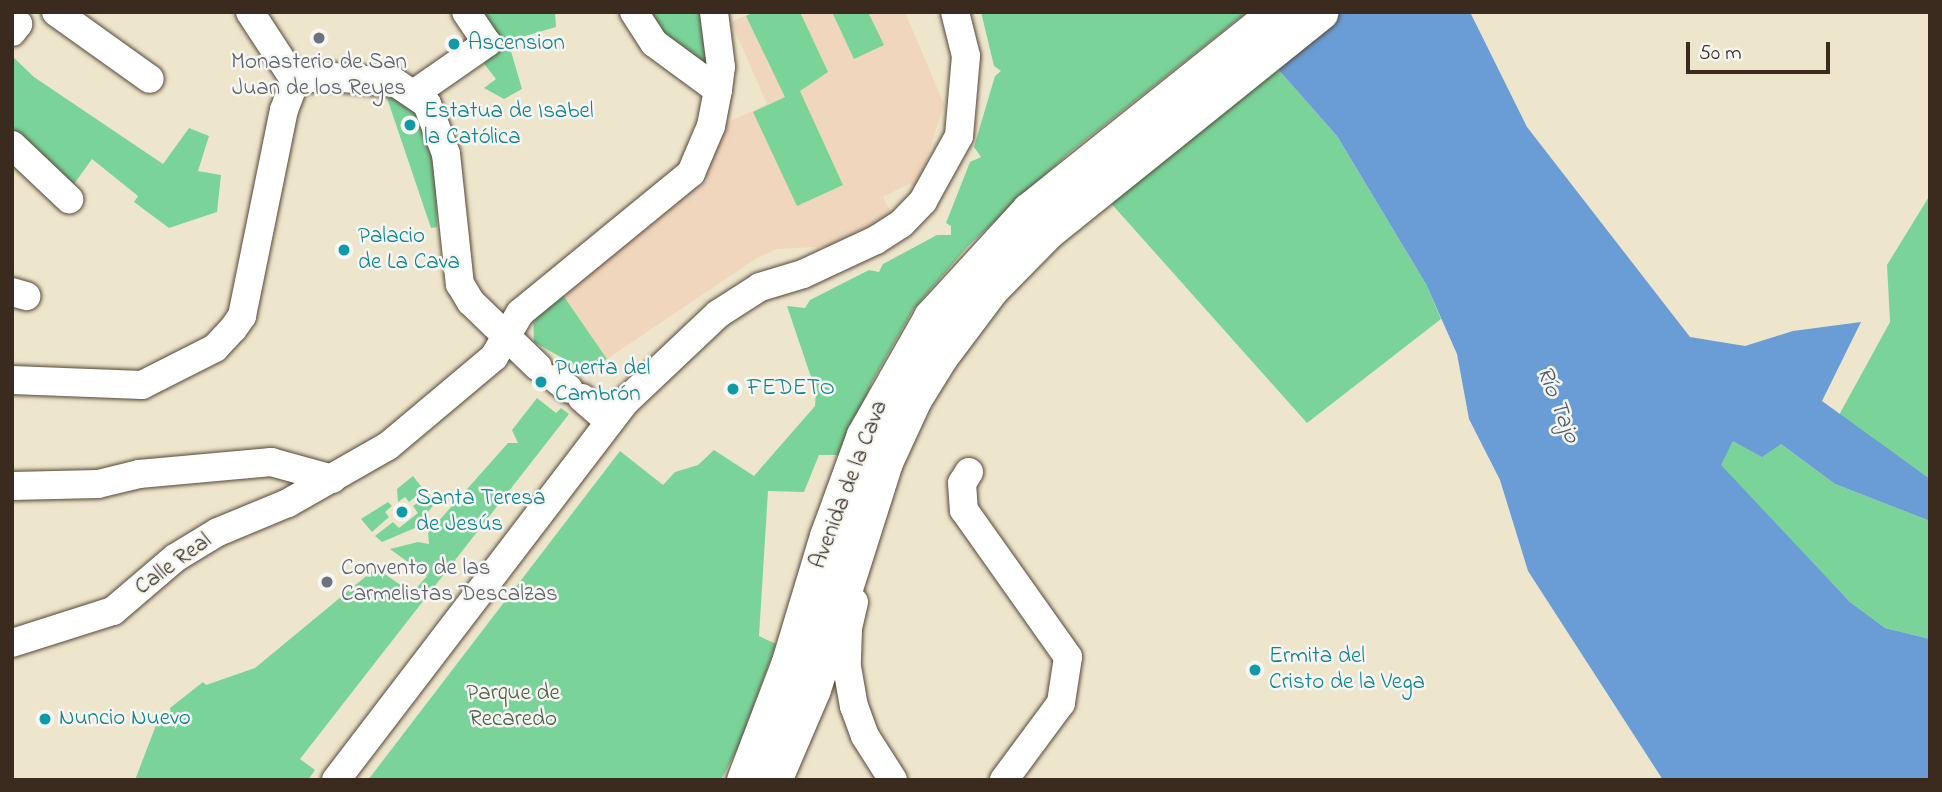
<!DOCTYPE html>
<html>
<head>
<meta charset="utf-8">
<style>
	body { margin:0 }
	#map { position:relative; width:1942px; height:792px; overflow:hidden; background:#eee6cc; font-family:"Indie Flower",sans-serif }
	div>[style] { position:absolute }
	[style*='--x'] { left:calc(var(--x)*1px); top:calc(var(--y)*1px); width:calc(var(--w)*1px); rotate:calc(var(--a)*1deg) }
	.built>* { inset:0; background:#f0d6bc }
	.green>* { inset:0; background:#7ad49a }
	.water>* { inset:0; background:#6a9dd6 }
	.roads { filter:drop-shadow(0 0 2px #564638) drop-shadow(0 0 2px #564638) }
	.minor>* { height:28px; margin:-14px; padding:0 14px; transform-origin:14px; border-radius:14px; background:#fff }
	.major>* { height:35px; margin:-17.5px; padding:0 17.5px; transform-origin:17.5px; border-radius:17.5px; background:#fff }
	.dots>* { width:19px; height:19px; translate:-50% -50%; box-sizing:border-box; border:4px solid #f6f6f2; border-radius:50% }
	span { translate:-50% -50%; white-space:nowrap; text-align:center; line-height:1.15; -webkit-text-stroke:5px #f6f6f2; paint-order:stroke }
	.culture-label { font-size:23px; color:#0d838f }
	.left { translate:0 -50%; text-align:left }
	.worship-label { font-size:23px; color:#5b616d }
	.street-label { font-size:23px; color:#3b2a1e }
	.park-label { font-size:23px; color:#4e5d43 }
	.water-label { font-size:24px; color:#4e5868; font-style:italic }
	.frame { position:absolute; inset:0; border:14px solid #3b2a1e; pointer-events:none }
	.scale { position:absolute; left:1686px; top:42px; width:144px; height:32px; box-sizing:border-box; border:4px solid #3b2a1e; border-top:0; padding-left:9px; font-size:21px; line-height:24px; white-space:nowrap; color:#3b2a1e; -webkit-text-stroke:5px #f6f6f2; paint-order:stroke }
</style>
</head>
<body>
<div id="map">
	<div class="built">
		<div style="clip-path:polygon(754px 12px,905px 12px,944px 104px,918px 187px,909px 184px,883px 197px,892px 214px,831px 246px,777px 249px,757px 258px,607px 359px,556px 285px,708px 181px,706px 173px,726px 123px,767px 104px,731px 22px)"></div>
	</div>
	<div class="green">
		<div style="clip-path:polygon(478px 12px,555px 12px,556px 27px,508px 41px,522px 89px,504px 99px,484px 88px,496px 79px,478px 56px)"></div>
		<div style="clip-path:polygon(643px 12px,704px 12px,708px 66px,665px 41px)"></div>
		<div style="clip-path:polygon(754px 12px,800px 12px,828px 72px,800px 91px,843px 185px,797px 206px,753px 112px,785px 97px,746px 16px)"></div>
		<div style="clip-path:polygon(832px 12px,868px 12px,884px 45px,854px 59px)"></div>
		<div style="clip-path:polygon(981px 12px,1247px 12px,1069px 153px,968px 246px,913px 310px,872px 382px,843px 455px,819px 455px,804px 492px,768px 491px,759px 636px,776px 644px,740px 744px,721px 780px,368px 780px,620px 451px,663px 485px,675px 472px,698px 465px,714px 450px,754px 476px,815px 406px,816px 392px,787px 306px,805px 308px,810px 300px,869px 270px,879px 272px,883px 264px,937px 235px,951px 235px,951px 226px,946px 223px,970px 162px,981px 157px,974px 147px,995px 76px,1001px 71px,994px 66px)"></div>
		<div style="clip-path:polygon(12px 56px,34px 77px,163px 164px,189px 128px,209px 136px,198px 171px,221px 175px,217px 212px,169px 228px,134px 202px,138px 196px,92px 159px,74px 184px,12px 130px)"></div>
		<div style="clip-path:polygon(1277px 68px,1337px 136px,1426px 284px,1441px 319px,1307px 423px,1109px 201px)"></div>
		<div style="clip-path:polygon(387px 98px,402px 98px,420px 112px,435px 152px,437px 227px,431px 228px)"></div>
		<div style="clip-path:polygon(1930px 195px,1930px 479px,1839px 415px,1890px 322px,1887px 265px)"></div>
		<div style="clip-path:polygon(556px 285px,607px 359px,593px 367px,585px 361px,580px 368px,534px 342px,533px 315px)"></div>
		<div style="clip-path:polygon(537px 398px,556px 413px,561px 408px,569px 414px,300px 759px,315px 770px,308px 780px,135px 780px,158px 720px,173px 727px,170px 708px,203px 682px,206px 685px,255px 668px,376px 568px,412px 593px,427px 576px,390px 549px,418px 542px,429px 544px,428px 533px,508px 443px,518px 443px,512px 430px)"></div>
		<div style="clip-path:polygon(1733px 441px,1781px 444px,1835px 484px,1930px 521px,1930px 639px,1885px 628px,1850px 602px,1720px 465px)"></div>
		<div style="clip-path:polygon(413px 476px,424px 490px,409px 502px,405px 497px,398px 502px,397px 489px)"></div>
		<div style="clip-path:polygon(429px 494px,436px 502px,415px 528px,382px 542px,375px 536px,393px 522px,399px 528px,418px 513px,413px 506px)"></div>
		<div style="clip-path:polygon(388px 502px,392px 506px,385px 512px,389px 517px,372px 532px,361px 519px)"></div>
	</div>
	<div class="water">
		<div style="clip-path:polygon(1252px 12px,1470px 12px,1527px 127px,1690px 337px,1745px 346px,1793px 331px,1861px 322px,1822px 401px,1930px 479px,1930px 521px,1835px 484px,1781px 444px,1762px 457px,1733px 441px,1721px 465px,1850px 602px,1885px 628px,1930px 639px,1930px 780px,1663px 780px,1528px 571px,1500px 480px,1469px 419px,1457px 354px,1426px 284px,1337px 136px,1277px 68px)"></div>
	</div>
	<div class="roads">
		<div class="minor">
			<div style="--x:56;--y:12;--w:115;--a:35.5"></div>
			<div style="--x:250;--y:12;--w:82;--a:56.9"></div>
			<div style="--x:634;--y:12;--w:37;--a:57"></div>
			<div style="--x:654;--y:43;--w:79;--a:36.3"></div>
			<div style="--x:12;--y:21;--w:7;--a:27"></div>
			<div style="--x:18;--y:24;--w:10;--a:127"></div>
			<div style="--x:295;--y:81;--w:28;--a:-10"></div>
			<div style="--x:323;--y:76;--w:73;--a:5.5"></div>
			<div style="--x:396;--y:83;--w:37;--a:34"></div>
			<div style="--x:427;--y:104;--w:53;--a:69.2"></div>
			<div style="--x:446;--y:154;--w:131;--a:83.9"></div>
			<div style="--x:460;--y:284;--w:21;--a:59"></div>
			<div style="--x:471;--y:302;--w:93;--a:44.1"></div>
			<div style="--x:415;--y:93;--w:88;--a:-34.8"></div>
			<div style="--x:487;--y:43;--w:37;--a:-124"></div>
			<div style="--x:12;--y:145;--w:79;--a:43.5"></div>
			<div style="--x:12;--y:292;--w:15;--a:16"></div>
			<div style="--x:556;--y:379;--w:16;--a:38"></div>
			<div style="--x:12;--y:380;--w:130;--a:2.2"></div>
			<div style="--x:142;--y:385;--w:82;--a:-26.9"></div>
			<div style="--x:215;--y:348;--w:26;--a:-47"></div>
			<div style="--x:233;--y:329;--w:16;--a:-55"></div>
			<div style="--x:242;--y:316;--w:210;--a:-78.5"></div>
			<div style="--x:284;--y:110;--w:31;--a:-69"></div>
			<div style="--x:582;--y:398;--w:35;--a:41"></div>
			<div style="--x:969;--y:472;--w:13;--a:122"></div>
			<div style="--x:962;--y:483;--w:27;--a:86"></div>
			<div style="--x:964;--y:510;--w:180;--a:54.7"></div>
			<div style="--x:1068;--y:657;--w:47;--a:98.7"></div>
			<div style="--x:1061;--y:703;--w:96;--a:126.5"></div>
			<div style="--x:12;--y:486;--w:86;--a:-1.3"></div>
			<div style="--x:98;--y:484;--w:42;--a:-13.7"></div>
			<div style="--x:139;--y:474;--w:133;--a:-5.2"></div>
			<div style="--x:271;--y:462;--w:64;--a:15.3"></div>
			<div style="--x:854;--y:602;--w:28;--a:103"></div>
			<div style="--x:848;--y:629;--w:38;--a:92"></div>
			<div style="--x:847;--y:667;--w:40;--a:80"></div>
			<div style="--x:854;--y:706;--w:32;--a:70"></div>
			<div style="--x:865;--y:736;--w:52;--a:57.5"></div>
			<div style="--x:12;--y:643;--w:106;--a:-17.6"></div>
			<div style="--x:113;--y:611;--w:82;--a:-40.5"></div>
			<div style="--x:175;--y:558;--w:50;--a:-31.2"></div>
			<div style="--x:218;--y:532;--w:76;--a:-22.5"></div>
			<div style="--x:288;--y:503;--w:115;--a:-29.7"></div>
			<div style="--x:388;--y:446;--w:138;--a:-40"></div>
			<div style="--x:494;--y:357;--w:51;--a:-59.4"></div>
			<div style="--x:520;--y:313;--w:221;--a:-39.3"></div>
			<div style="--x:691;--y:173;--w:51;--a:-66.9"></div>
			<div style="--x:711;--y:126;--w:37;--a:-79"></div>
			<div style="--x:718;--y:90;--w:23;--a:-83"></div>
			<div style="--x:721;--y:67;--w:55;--a:-97.3"></div>
			<div style="--x:336;--y:780;--w:477;--a:-52.6"></div>
			<div style="--x:626;--y:401;--w:127;--a:-43.4"></div>
			<div style="--x:718;--y:314;--w:50;--a:-32.7"></div>
			<div style="--x:760;--y:287;--w:45;--a:-16.8"></div>
			<div style="--x:803;--y:274;--w:81;--a:-25"></div>
			<div style="--x:876;--y:240;--w:30;--a:-33"></div>
			<div style="--x:901;--y:224;--w:32;--a:-46"></div>
			<div style="--x:923;--y:201;--w:74;--a:-61"></div>
			<div style="--x:959;--y:136;--w:80;--a:-85"></div>
			<div style="--x:966;--y:56;--w:45;--a:-104"></div>
		</div>
		<div class="major">
			<div style="--x:744;--y:780;--w:123;--a:-69.1"></div>
			<div style="--x:788;--y:665;--w:135;--a:-73.2"></div>
			<div style="--x:827;--y:536;--w:108;--a:-69.9"></div>
			<div style="--x:864;--y:435;--w:136;--a:-60.4"></div>
			<div style="--x:931;--y:317;--w:145;--a:-47.5"></div>
			<div style="--x:1029;--y:210;--w:317;--a:-38.7"></div>
			<div style="--x:774;--y:780;--w:99;--a:-66.8"></div>
			<div style="--x:813;--y:689;--w:238;--a:-72.4"></div>
			<div style="--x:885;--y:462;--w:69;--a:-65.3"></div>
			<div style="--x:914;--y:399;--w:49;--a:-58.2"></div>
			<div style="--x:940;--y:357;--w:85;--a:-53.1"></div>
			<div style="--x:991;--y:289;--w:80;--a:-45.5"></div>
			<div style="--x:1047;--y:232;--w:351;--a:-38.8"></div>
		</div>
	</div>
	<div class="dots">
		<div style="left:319px;top:38px;background:#6b7280"></div>
		<div style="left:454px;top:44px;background:#0f9aa8"></div>
		<div style="left:410px;top:125px;background:#0f9aa8"></div>
		<div style="left:344px;top:250px;background:#0f9aa8"></div>
		<div style="left:541px;top:382px;background:#0f9aa8"></div>
		<div style="left:733px;top:389px;background:#0f9aa8"></div>
		<div style="left:402px;top:512px;background:#0f9aa8"></div>
		<div style="left:327px;top:582px;background:#6b7280"></div>
		<div style="left:1255px;top:670px;background:#0f9aa8"></div>
		<div style="left:45px;top:719px;background:#0f9aa8"></div>
	</div>
	<div class="culture-label">
		<span class="left" style="left:468px;top:44px">Ascension</span>
		<span class="left" style="left:424px;top:125px">Estatua de Isabel<br>la Católica</span>
		<span class="left" style="left:358px;top:250px">Palacio<br>de La Cava</span>
		<span class="left" style="left:555px;top:382px">Puerta del<br>Cambrón</span>
		<span class="left" style="left:747px;top:389px">FEDETO</span>
		<span class="left" style="left:416px;top:512px">Santa Teresa<br>de Jesús</span>
		<span class="left" style="left:1269px;top:670px">Ermita del<br>Cristo de la Vega</span>
		<span class="left" style="left:59px;top:719px">Nuncio Nuevo</span>
	</div>
	<div class="worship-label">
		<span style="left:319px;top:76px">Monasterio de San<br>Juan de los Reyes</span>
		<span class="left" style="left:341px;top:582px">Convento de las<br>Carmelistas Descalzas</span>
	</div>
	<div class="street-label">
		<span style="left:850px;top:485px;rotate:-69deg">Avenida de la Cava</span>
		<span style="left:174px;top:565px;rotate:-36deg">Calle Real</span>
	</div>
	<div class="park-label">
		<span style="left:513px;top:707px">Parque de<br>Recaredo</span>
	</div>
	<div class="water-label">
		<span style="left:1557px;top:405px;rotate:68deg">Río Tajo</span>
	</div>
	<div class="frame"></div>
	<div class="scale">50 m</div>
</div>
</body>
</html>
